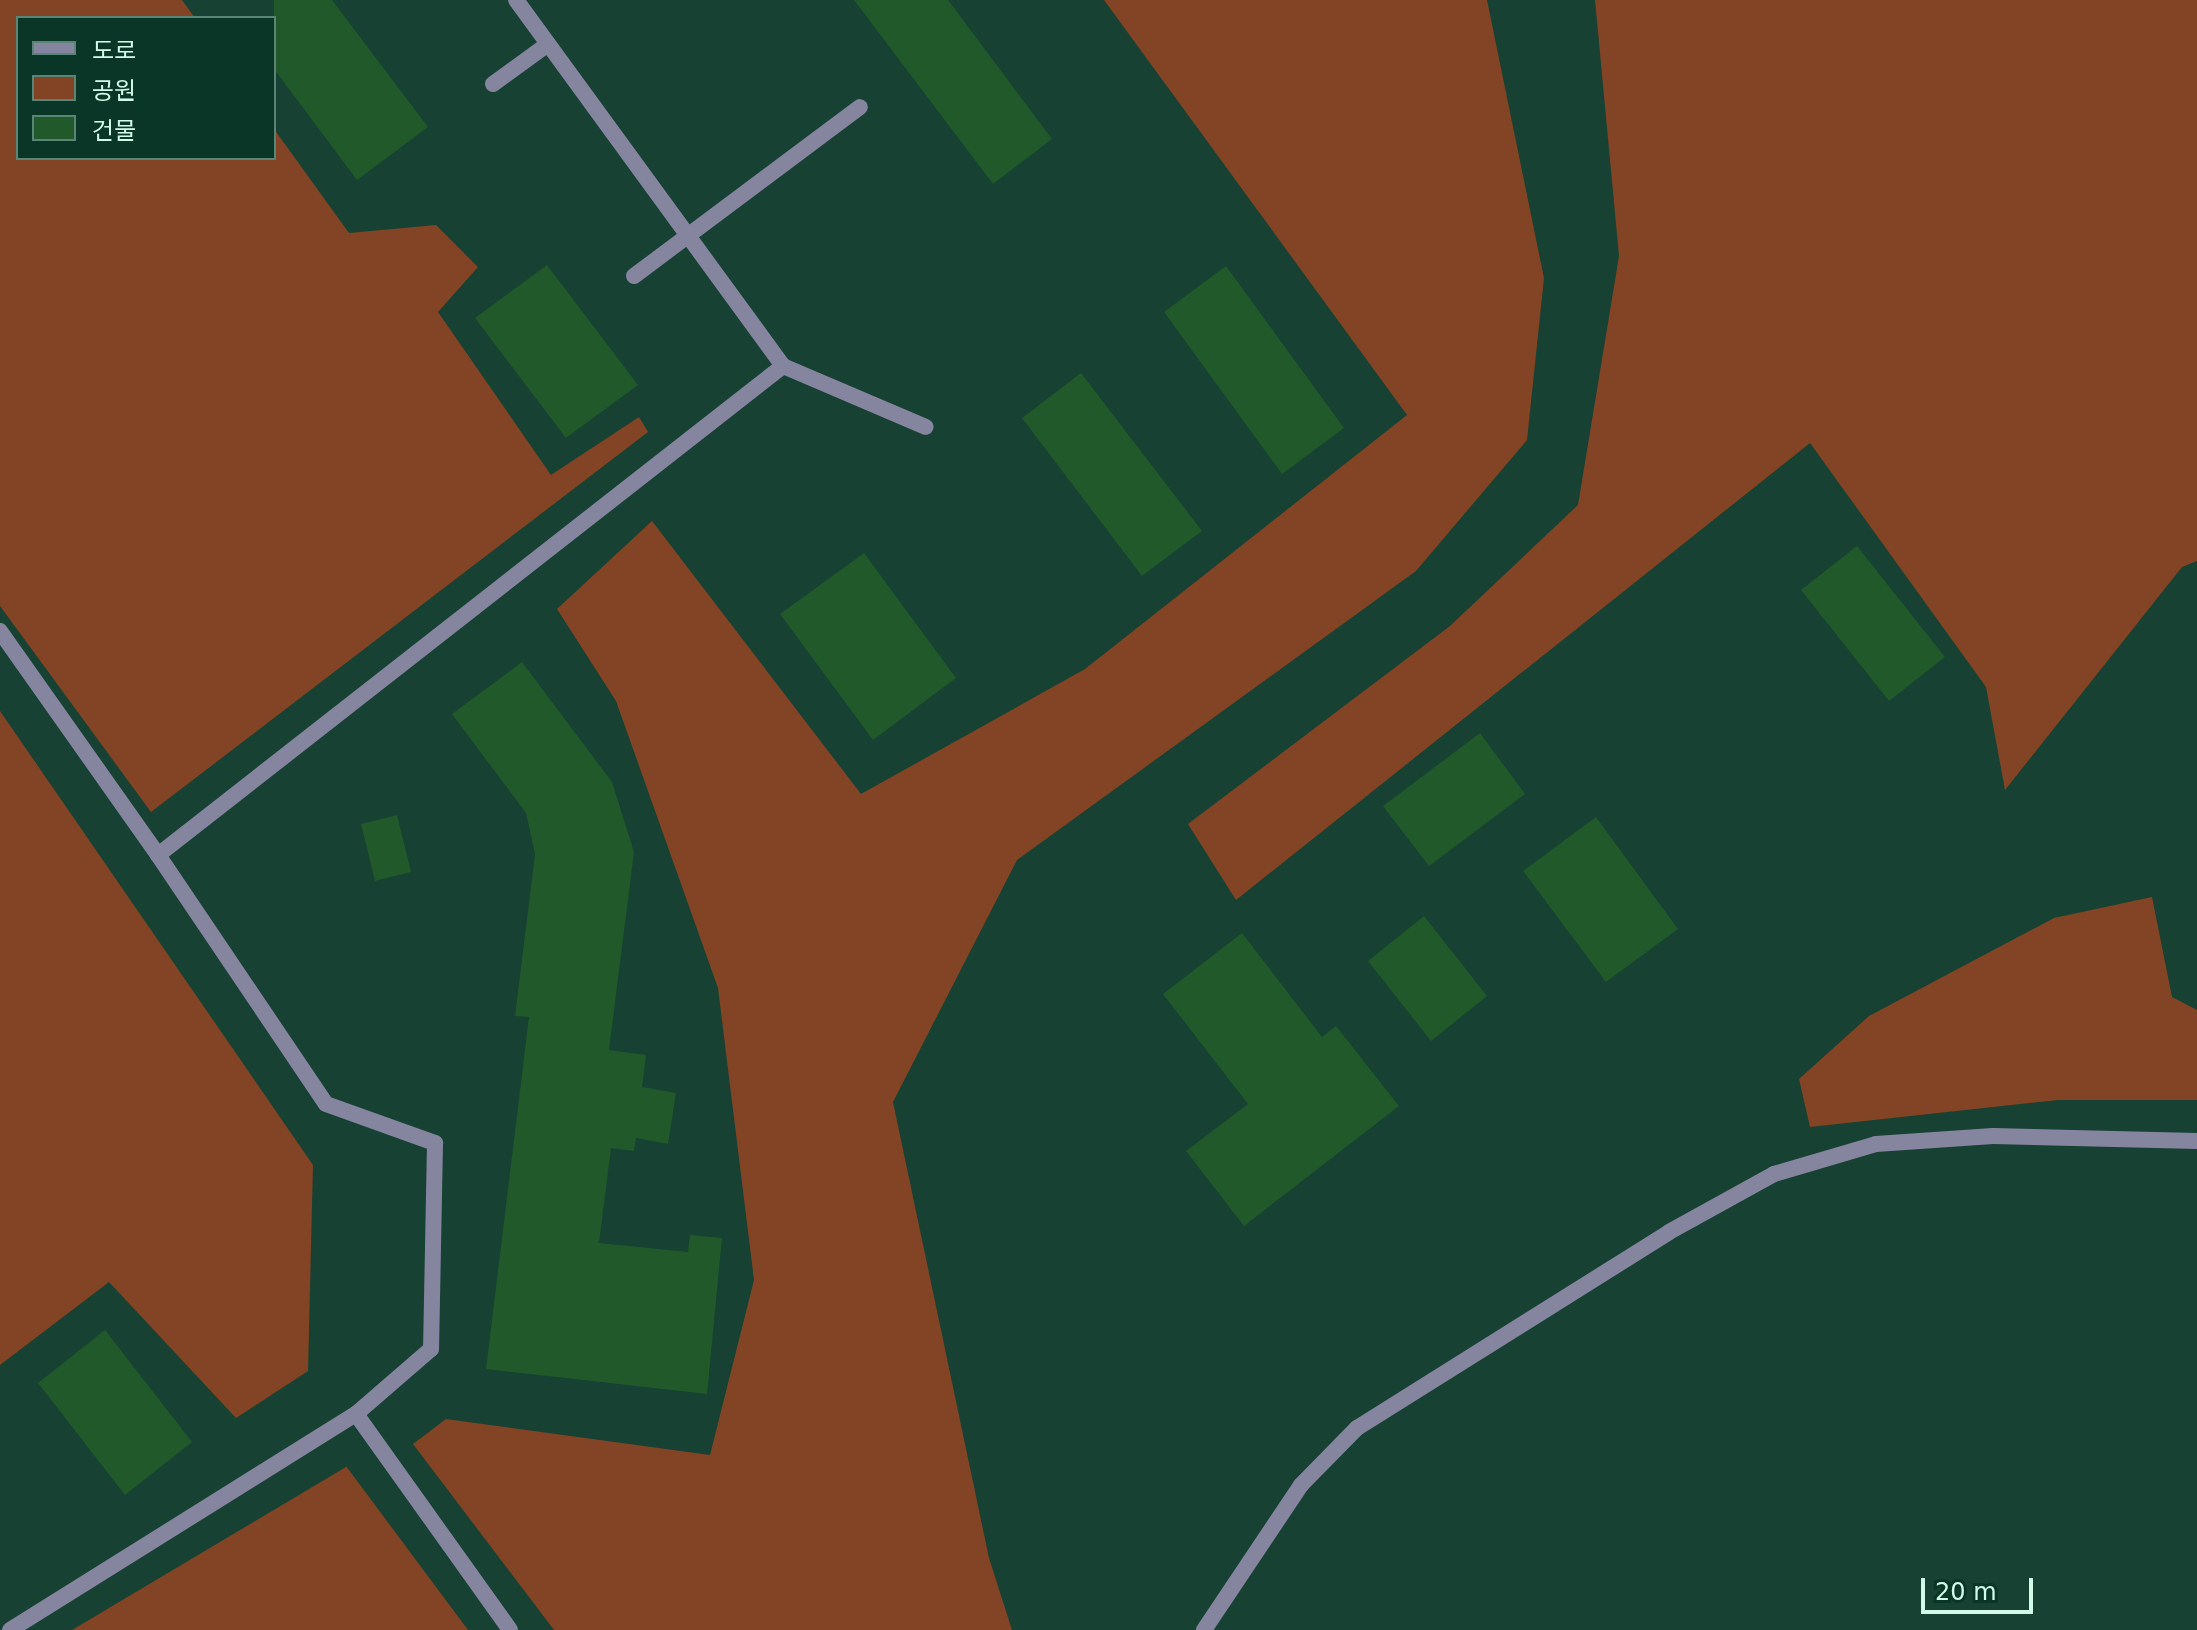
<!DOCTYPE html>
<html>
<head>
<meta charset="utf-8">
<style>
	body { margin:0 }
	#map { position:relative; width:2197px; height:1630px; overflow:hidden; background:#174132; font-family:"DejaVu Sans","Noto Sans KR",sans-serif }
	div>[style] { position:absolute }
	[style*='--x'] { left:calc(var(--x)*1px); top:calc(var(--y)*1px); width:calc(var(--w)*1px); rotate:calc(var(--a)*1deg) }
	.green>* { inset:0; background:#824424 }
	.building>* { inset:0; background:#21592a }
	.lane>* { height:16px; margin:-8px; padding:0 8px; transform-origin:8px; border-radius:8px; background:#8685a0 }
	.street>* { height:16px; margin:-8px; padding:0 8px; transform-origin:8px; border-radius:8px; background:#8685a0 }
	span { translate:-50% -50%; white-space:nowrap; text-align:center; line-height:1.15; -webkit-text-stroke:8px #0a3628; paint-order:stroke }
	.legend { position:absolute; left:16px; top:16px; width:260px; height:144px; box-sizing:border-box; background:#0a3628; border:2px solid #5a8475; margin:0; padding:10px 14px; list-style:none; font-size:24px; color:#d3f9e8 }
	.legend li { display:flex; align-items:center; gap:16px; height:40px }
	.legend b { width:40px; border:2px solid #5a8475 }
	.scale { position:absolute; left:1921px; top:1578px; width:112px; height:36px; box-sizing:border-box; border:4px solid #d3f9e8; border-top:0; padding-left:10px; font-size:24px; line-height:28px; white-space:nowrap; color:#d3f9e8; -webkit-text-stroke:6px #0a3628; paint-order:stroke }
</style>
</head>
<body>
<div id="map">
	<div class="green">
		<div style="clip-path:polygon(0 0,182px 0,195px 18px,18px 18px,18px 158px,274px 158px,274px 129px,349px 233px,436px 225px,478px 267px,438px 312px,551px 475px,639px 417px,648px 432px,151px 812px,0 606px)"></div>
		<div style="clip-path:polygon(1104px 0,1487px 0,1544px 278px,1527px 440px,1416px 571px,1017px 860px,893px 1102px,989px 1558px,1012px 1630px,554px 1630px,413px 1444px,446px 1419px,710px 1455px,754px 1280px,718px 988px,616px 701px,557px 609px,652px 521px,861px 794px,1085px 669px,1407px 415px)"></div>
		<div style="clip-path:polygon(1595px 0,2197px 0,2197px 561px,2182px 567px,2005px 790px,1986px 687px,1810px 443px,1236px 900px,1188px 824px,1450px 626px,1578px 505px,1619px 256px)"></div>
		<div style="clip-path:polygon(0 711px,313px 1165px,308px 1371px,236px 1418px,109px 1282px,0 1365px)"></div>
		<div style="clip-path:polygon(2152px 897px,2172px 997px,2197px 1010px,2197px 1100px,2058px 1100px,1810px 1127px,1799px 1079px,1869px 1016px,2054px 918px)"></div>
		<div style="clip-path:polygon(346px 1466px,468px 1630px,72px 1630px,346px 1467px)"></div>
	</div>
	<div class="building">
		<div style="clip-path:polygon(274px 0,332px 0,428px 127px,357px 180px,274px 69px)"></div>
		<div style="clip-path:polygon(854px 0,948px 0,1052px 139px,993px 184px)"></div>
		<div style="clip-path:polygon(547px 265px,638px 385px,566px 438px,475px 318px)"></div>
		<div style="clip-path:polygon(1226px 266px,1344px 428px,1282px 474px,1164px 312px)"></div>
		<div style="clip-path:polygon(1081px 373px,1202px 531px,1142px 576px,1022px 418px)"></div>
		<div style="clip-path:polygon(1857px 546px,1945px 657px,1889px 701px,1801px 590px)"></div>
		<div style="clip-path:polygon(864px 553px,956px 678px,873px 740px,780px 614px)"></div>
		<div style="clip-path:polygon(522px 662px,612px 782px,634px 852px,609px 1050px,646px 1055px,642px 1087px,676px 1093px,668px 1144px,636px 1138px,634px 1151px,611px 1148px,599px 1243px,688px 1252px,690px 1235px,722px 1238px,707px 1394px,486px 1369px,529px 1017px,515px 1016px,535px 854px,526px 813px,452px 714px)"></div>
		<div style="clip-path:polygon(1480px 733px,1525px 794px,1429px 866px,1383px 806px)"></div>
		<div style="clip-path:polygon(397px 815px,411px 872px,375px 881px,361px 824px)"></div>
		<div style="clip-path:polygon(1596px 817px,1678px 929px,1606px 982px,1523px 871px)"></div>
		<div style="clip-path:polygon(1424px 916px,1487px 996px,1431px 1041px,1368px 961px)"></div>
		<div style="clip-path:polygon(1242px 933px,1322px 1037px,1336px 1026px,1399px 1106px,1244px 1226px,1186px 1151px,1248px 1104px,1163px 994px)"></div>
		<div style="clip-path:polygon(105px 1330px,192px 1442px,125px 1495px,38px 1383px)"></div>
	</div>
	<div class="lane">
		<div style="--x:493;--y:84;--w:68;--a:-36"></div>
		<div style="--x:634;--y:276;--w:282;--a:-36.8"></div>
		<div style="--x:783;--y:366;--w:155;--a:23.1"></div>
		<div style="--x:158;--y:855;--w:300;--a:56"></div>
		<div style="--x:326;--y:1104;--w:116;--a:19.7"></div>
		<div style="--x:435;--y:1143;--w:206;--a:91.1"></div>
		<div style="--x:431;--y:1349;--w:99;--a:139.1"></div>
		<div style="--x:356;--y:1414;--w:265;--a:54.5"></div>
		<div style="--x:10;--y:1630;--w:408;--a:-32"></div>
	</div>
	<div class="street">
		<div style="--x:0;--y:631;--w:274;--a:54.8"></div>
		<div style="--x:158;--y:855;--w:794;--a:-38.04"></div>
		<div style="--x:783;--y:366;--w:453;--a:-126.1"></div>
		<div style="--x:1204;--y:1630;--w:174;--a:-56.2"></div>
		<div style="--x:1301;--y:1485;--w:80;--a:-45.5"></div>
		<div style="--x:1357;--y:1428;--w:368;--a:-32.1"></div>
		<div style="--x:1669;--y:1232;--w:120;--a:-28.9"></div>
		<div style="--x:1774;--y:1174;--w:106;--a:-16.4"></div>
		<div style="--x:1876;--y:1144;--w:117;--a:-3.9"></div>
		<div style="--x:1993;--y:1136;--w:204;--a:1.4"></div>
	</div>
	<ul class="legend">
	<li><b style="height:10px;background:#8685a0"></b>도로</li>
	<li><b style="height:22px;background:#824424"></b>공원</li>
	<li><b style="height:22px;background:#21592a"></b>건물</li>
	</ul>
	<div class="scale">20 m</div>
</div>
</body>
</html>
